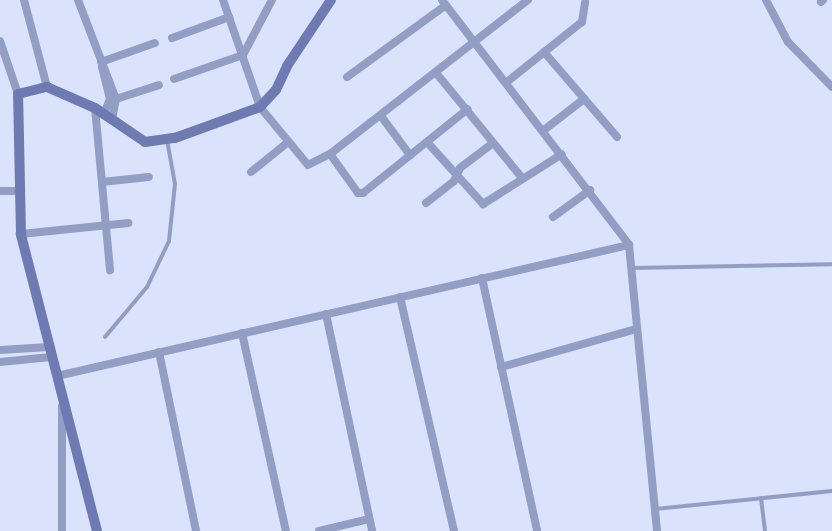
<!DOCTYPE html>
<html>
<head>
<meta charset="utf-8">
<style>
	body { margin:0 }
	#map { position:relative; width:832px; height:531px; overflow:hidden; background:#dbe2fb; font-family:"Public Sans",sans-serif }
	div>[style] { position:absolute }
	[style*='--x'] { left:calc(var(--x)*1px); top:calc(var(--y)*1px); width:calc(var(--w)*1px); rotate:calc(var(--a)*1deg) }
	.lane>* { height:4px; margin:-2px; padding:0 2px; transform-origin:2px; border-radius:2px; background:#939ec4 }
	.street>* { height:8px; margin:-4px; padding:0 4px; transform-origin:4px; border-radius:4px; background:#939ec4 }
	.secondary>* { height:10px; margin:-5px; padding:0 5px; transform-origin:5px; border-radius:5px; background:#6d7bb2 }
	span { translate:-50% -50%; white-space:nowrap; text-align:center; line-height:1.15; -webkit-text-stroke:5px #ecf0fc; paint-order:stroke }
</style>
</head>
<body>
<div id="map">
	<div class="lane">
		<div style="--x:632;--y:268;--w:200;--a:-1.1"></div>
		<div style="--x:105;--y:337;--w:65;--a:-50"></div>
		<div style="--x:147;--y:287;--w:51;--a:-64.4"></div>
		<div style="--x:169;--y:241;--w:57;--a:-84"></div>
		<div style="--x:175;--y:184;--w:45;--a:-100.3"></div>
		<div style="--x:761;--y:498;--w:33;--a:83"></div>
		<div style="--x:655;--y:509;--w:178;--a:-5.8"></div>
	</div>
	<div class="street">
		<div style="--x:24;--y:0;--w:90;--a:75.2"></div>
		<div style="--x:78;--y:0;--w:106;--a:69"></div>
		<div style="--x:116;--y:99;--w:20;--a:101"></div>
		<div style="--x:223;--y:0;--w:113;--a:70.9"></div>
		<div style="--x:260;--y:107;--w:75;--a:50.4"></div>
		<div style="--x:308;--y:165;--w:25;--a:-27"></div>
		<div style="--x:330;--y:154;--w:251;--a:-37.9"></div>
		<div style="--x:442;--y:0;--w:308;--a:52.6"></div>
		<div style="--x:629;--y:245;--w:287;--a:84.4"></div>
		<div style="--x:766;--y:0;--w:47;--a:62.4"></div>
		<div style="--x:788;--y:42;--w:63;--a:45.6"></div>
		<div style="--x:821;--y:2;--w:3;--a:-45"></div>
		<div style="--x:172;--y:38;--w:61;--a:-20.2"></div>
		<div style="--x:0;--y:41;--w:56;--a:71.2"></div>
		<div style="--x:544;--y:52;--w:112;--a:49.3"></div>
		<div style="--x:101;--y:62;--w:57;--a:-19.4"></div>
		<div style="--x:102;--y:67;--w:33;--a:76"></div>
		<div style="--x:110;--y:99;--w:16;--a:112"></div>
		<div style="--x:437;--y:74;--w:134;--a:50.7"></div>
		<div style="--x:347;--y:77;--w:122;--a:-36"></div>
		<div style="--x:174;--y:79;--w:73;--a:-19.2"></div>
		<div style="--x:243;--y:55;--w:62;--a:-62.2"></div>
		<div style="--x:507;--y:82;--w:96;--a:-38.7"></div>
		<div style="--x:582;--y:22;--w:20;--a:-81"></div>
		<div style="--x:116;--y:99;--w:45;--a:-18"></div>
		<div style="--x:95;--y:108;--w:163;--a:84.7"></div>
		<div style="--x:381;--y:116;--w:49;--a:53.4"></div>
		<div style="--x:544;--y:130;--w:51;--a:-37.8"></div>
		<div style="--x:427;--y:142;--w:84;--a:47.9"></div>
		<div style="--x:483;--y:204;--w:93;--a:-32.3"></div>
		<div style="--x:330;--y:154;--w:48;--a:54.3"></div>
		<div style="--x:358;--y:193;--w:5;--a:0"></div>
		<div style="--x:363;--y:193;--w:134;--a:-38.7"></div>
		<div style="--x:251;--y:172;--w:46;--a:-38.9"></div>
		<div style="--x:102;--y:182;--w:47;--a:-6.1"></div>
		<div style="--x:0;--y:191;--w:19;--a:0"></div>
		<div style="--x:426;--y:203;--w:36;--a:-38"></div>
		<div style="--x:454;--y:181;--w:14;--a:-65"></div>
		<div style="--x:460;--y:168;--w:41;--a:-37.1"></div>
		<div style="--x:553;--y:217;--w:46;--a:-36.1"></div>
		<div style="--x:21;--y:234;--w:108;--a:-5.9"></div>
		<div style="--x:482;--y:278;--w:259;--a:77.7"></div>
		<div style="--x:400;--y:297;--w:240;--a:77"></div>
		<div style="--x:326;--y:314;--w:222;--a:78"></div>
		<div style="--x:242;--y:333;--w:203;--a:77.5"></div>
		<div style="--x:0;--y:350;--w:49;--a:-3.5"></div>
		<div style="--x:159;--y:352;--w:183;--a:78.3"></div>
		<div style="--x:0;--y:362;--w:51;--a:-5.6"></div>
		<div style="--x:501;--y:367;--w:140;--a:-15.7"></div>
		<div style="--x:57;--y:376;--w:587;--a:-12.9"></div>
		<div style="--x:62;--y:531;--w:125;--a:-90"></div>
		<div style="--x:319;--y:531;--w:51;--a:-13.5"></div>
	</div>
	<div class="secondary">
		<div style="--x:97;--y:531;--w:307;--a:-104.4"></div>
		<div style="--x:21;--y:234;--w:140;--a:-91.2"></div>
		<div style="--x:18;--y:94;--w:30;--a:-14"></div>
		<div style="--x:47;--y:87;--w:52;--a:23.6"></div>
		<div style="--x:95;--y:108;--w:60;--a:34.2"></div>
		<div style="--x:145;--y:142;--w:30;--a:-8"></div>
		<div style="--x:175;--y:138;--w:90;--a:-20"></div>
		<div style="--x:260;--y:107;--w:23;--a:-47"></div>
		<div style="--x:276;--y:90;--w:26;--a:-65"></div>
		<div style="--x:287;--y:66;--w:79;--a:-56.3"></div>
	</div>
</div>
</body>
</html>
